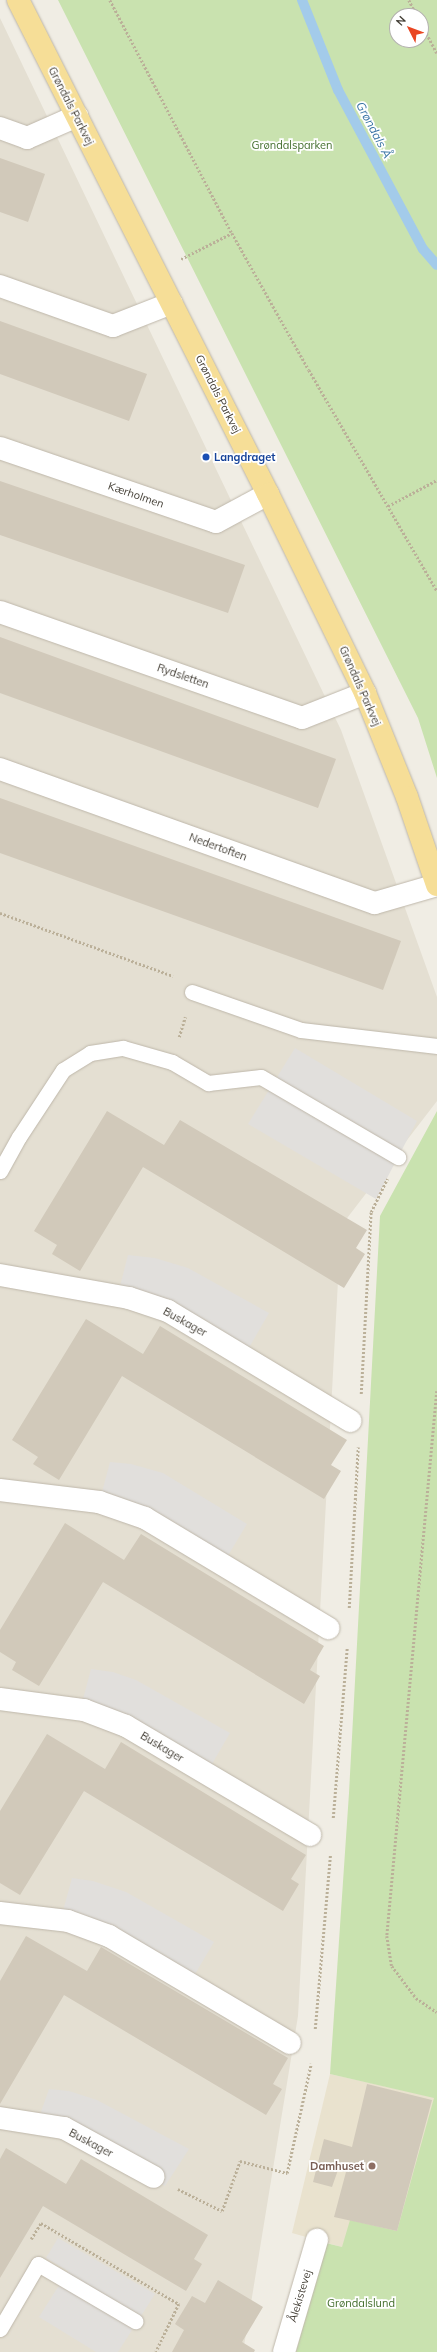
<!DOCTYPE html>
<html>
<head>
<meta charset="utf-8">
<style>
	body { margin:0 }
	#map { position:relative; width:437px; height:2352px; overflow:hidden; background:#f0ede4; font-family:Mulish,sans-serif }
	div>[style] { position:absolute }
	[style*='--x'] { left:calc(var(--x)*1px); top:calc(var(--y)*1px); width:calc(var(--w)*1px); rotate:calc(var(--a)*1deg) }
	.residential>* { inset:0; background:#e4dfd2 }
	.education>* { inset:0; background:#e9e2ce }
	.green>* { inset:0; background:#c9e2af }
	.parking>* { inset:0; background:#e1dfdc }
	.stream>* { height:10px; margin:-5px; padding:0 5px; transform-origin:5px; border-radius:5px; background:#a3cbea }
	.building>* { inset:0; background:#d1c9ba }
	.path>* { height:2.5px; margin-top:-1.25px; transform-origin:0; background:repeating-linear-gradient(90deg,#bbb099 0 2px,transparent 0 4px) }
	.roads { filter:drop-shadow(0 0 1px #beb7aa) drop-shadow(0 0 1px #beb7aa) }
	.lane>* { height:15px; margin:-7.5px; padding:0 7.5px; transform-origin:7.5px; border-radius:7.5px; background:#fff }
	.street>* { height:22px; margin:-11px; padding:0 11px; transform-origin:11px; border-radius:11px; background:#fff }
	.primary>* { height:22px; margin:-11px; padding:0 11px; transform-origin:11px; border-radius:11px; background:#f6de97 }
	.dots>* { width:11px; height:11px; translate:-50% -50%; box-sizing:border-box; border:2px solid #fff; border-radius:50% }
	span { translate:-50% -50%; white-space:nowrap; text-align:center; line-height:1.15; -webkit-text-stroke:3.5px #fff; paint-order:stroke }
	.street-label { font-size:11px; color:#423d34 }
	.park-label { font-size:11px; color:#436e2d }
	.transit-label { font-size:11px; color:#164399; font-weight:700 }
	.left { translate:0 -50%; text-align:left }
	.education-label { font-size:11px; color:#785e54; font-weight:700 }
	.right { translate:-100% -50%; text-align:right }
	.water-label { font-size:12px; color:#3772a4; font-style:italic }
	.north { position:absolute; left:389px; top:8px; width:40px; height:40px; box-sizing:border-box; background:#fff; border:1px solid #b3b1ae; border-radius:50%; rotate:312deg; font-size:11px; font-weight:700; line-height:16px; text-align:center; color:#423d34 }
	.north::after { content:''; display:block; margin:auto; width:14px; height:18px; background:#e94622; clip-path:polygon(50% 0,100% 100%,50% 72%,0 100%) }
</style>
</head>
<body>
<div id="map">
	<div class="residential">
		<div style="clip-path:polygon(0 18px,341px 730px,437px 997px,437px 1101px,341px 1226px,298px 2016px,243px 2352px,0 2352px)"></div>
	</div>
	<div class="education">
		<div style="clip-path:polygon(330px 2074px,437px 2098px,437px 2274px,292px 2233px)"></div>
	</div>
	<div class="green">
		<div style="clip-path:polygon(evenodd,58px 0,437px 0,437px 778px,418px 718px,58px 0,397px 16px,421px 16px,421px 40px,397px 40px,397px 16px)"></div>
		<div style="clip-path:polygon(437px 1111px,437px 2352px,296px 2352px,326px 2243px,342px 2247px,350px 2220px,397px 2231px,434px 2098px,330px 2074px,349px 1793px,380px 1216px)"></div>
	</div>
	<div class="parking">
		<div style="clip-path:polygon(295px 1048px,417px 1121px,376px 1199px,248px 1124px)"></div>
		<div style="clip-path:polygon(128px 1255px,155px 1258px,188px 1268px,269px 1313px,243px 1358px,117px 1298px)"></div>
		<div style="clip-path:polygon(110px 1462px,131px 1464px,163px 1473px,247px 1524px,221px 1567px,98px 1507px)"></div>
		<div style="clip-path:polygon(91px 1669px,113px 1672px,136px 1680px,230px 1733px,205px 1776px,79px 1714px)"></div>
		<div style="clip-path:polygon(72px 1878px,93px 1881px,126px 1892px,214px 1942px,188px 1986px,99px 1939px,65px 1927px,64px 1907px)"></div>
		<div style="clip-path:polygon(49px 2089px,69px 2091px,97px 2100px,189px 2149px,165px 2186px,71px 2139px,36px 2126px)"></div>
		<div style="clip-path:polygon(58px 2238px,155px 2294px,118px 2352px,96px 2352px,39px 2317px,68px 2271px,46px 2258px)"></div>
	</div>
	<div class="stream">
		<div style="--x:302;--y:0;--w:97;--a:68.2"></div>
		<div style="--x:338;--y:90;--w:180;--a:61.9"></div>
		<div style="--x:423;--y:249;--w:21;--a:49"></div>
	</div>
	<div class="building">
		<div style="clip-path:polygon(0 158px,45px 174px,28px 222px,0 212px)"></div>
		<div style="clip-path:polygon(0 321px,147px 374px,129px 421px,0 374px)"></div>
		<div style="clip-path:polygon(0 481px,245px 565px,228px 613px,0 535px)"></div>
		<div style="clip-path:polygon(0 637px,336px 759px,318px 808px,0 693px)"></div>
		<div style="clip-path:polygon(0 798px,401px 941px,383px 990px,0 853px)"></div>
		<div style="clip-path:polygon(107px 1111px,164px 1145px,180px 1120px,367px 1230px,356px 1248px,365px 1254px,344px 1288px,143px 1167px,80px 1271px,52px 1254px,57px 1245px,34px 1231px)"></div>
		<div style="clip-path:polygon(86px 1319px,143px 1354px,160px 1326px,347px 1440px,331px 1465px,341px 1471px,324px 1499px,122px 1376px,59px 1480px,33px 1464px,38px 1457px,12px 1440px)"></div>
		<div style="clip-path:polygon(65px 1523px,124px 1560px,141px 1534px,324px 1646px,310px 1670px,320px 1676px,304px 1704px,103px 1582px,39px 1686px,12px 1670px,16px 1662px,0 1652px,0 1630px)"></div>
		<div style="clip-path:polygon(47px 1734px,105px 1769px,121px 1742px,306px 1855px,291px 1879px,299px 1884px,283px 1911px,84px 1791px,20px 1895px,0 1883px,0 1811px)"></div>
		<div style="clip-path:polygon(26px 1936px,87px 1971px,101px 1947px,288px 2058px,273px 2084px,282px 2089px,266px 2115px,64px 1995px,0 2104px,0 1981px)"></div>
		<div style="clip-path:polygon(367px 2084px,432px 2100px,397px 2231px,334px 2217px,346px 2172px,338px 2170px,332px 2187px,313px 2182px,324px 2139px,352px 2147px)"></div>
		<div style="clip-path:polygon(6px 2148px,66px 2184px,81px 2159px,208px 2235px,194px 2259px,202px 2264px,186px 2291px,43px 2206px,0 2278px,0 2159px)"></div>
		<div style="clip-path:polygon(218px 2280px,263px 2307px,242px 2342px,255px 2350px,254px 2352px,172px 2352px,184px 2330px,175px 2324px,192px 2296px,205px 2303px)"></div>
	</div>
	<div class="path">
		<div style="--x:110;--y:0;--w:263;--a:62.4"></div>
		<div style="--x:232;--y:233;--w:157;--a:60.7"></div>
		<div style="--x:309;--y:370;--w:255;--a:59.9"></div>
		<div style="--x:409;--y:0;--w:18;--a:63"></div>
		<div style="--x:421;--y:23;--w:34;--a:62"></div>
		<div style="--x:181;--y:259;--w:57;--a:-27"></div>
		<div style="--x:388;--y:506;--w:55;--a:-28"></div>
		<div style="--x:0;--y:913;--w:184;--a:20"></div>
		<div style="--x:179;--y:1037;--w:21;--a:-73"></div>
		<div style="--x:437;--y:1391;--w:547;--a:95.24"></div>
		<div style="--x:387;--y:1936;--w:30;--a:81"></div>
		<div style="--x:392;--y:1966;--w:40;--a:53"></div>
		<div style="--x:416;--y:1998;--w:25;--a:34"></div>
		<div style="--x:361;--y:1394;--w:182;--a:-86.9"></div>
		<div style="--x:371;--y:1212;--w:37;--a:-64"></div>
		<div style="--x:349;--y:1608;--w:161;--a:-86.8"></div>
		<div style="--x:333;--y:1818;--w:170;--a:-85.3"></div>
		<div style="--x:315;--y:2029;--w:174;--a:-85"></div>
		<div style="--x:178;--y:2189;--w:49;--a:26.6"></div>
		<div style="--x:222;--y:2211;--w:53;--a:-70.2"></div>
		<div style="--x:240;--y:2161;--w:49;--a:14.3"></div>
		<div style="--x:287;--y:2173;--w:112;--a:-77.6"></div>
		<div style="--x:31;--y:2239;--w:19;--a:-58"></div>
		<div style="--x:41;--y:2223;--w:160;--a:30.4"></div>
		<div style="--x:179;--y:2304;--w:53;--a:115.6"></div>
	</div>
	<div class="roads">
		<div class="lane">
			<div style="--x:192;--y:992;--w:115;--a:19.2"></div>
			<div style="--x:301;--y:1030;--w:137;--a:6.7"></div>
			<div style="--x:0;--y:1171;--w:39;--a:-61"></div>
			<div style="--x:19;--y:1137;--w:80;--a:-56.7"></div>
			<div style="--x:63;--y:1070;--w:32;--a:-32"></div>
			<div style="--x:90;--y:1053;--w:33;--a:-9"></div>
			<div style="--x:123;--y:1048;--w:51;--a:15.9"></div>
			<div style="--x:172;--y:1062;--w:42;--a:30.3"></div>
			<div style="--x:208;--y:1083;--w:53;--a:-6.5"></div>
			<div style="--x:261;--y:1077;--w:159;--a:30.3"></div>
			<div style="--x:0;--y:2329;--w:75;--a:-59.7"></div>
			<div style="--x:38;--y:2264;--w:113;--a:30.4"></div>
		</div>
		<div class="street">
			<div style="--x:0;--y:128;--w:29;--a:20"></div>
			<div style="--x:27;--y:138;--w:55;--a:-23.7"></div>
			<div style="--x:0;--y:286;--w:120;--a:19.5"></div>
			<div style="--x:113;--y:326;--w:63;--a:-21.3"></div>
			<div style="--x:0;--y:448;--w:228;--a:18.9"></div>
			<div style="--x:216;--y:522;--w:59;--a:-28.3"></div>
			<div style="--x:0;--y:612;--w:320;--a:19.3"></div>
			<div style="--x:302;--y:718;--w:68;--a:-21.6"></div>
			<div style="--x:0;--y:769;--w:398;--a:19.7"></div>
			<div style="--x:375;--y:903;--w:65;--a:-16.2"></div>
			<div style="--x:0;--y:1275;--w:131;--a:10.1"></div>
			<div style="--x:129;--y:1298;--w:41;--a:18.4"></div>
			<div style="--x:168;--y:1311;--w:213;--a:31.1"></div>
			<div style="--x:0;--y:1490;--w:100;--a:6.9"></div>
			<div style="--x:99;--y:1502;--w:49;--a:19.2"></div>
			<div style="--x:145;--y:1518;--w:214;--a:31"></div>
			<div style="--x:0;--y:1699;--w:85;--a:7.5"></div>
			<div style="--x:84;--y:1710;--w:45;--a:20.9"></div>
			<div style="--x:126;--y:1726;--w:214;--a:30.6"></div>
			<div style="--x:0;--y:1913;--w:68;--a:6.7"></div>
			<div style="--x:68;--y:1921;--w:44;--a:20.1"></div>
			<div style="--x:109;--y:1936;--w:210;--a:30.6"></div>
			<div style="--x:0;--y:2118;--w:65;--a:8.9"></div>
			<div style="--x:64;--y:2128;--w:102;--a:28.6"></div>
			<div style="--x:284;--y:2352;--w:117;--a:-73.6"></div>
		</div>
		<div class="primary">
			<div style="--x:18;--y:0;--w:554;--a:63.16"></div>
			<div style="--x:268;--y:494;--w:221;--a:64"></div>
			<div style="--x:365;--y:693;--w:112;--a:68"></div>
			<div style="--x:407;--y:797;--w:93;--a:71.2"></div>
		</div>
	</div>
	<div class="dots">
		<div style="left:206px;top:457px;background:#1a4fb4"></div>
		<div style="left:372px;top:2166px;background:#8d6e63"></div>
	</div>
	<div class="street-label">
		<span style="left:71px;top:106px;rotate:63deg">Grøndals Parkvej</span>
		<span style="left:218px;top:394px;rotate:63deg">Grøndals Parkvej</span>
		<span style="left:136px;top:495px;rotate:19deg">Kærholmen</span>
		<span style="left:183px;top:676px;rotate:19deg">Rydsletten</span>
		<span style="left:360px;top:686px;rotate:66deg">Grøndals Parkvej</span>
		<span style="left:218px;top:847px;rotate:20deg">Nedertoften</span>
		<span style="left:185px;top:1322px;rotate:29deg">Buskager</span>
		<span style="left:162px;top:1747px;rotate:31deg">Buskager</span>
		<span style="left:91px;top:2143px;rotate:28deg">Buskager</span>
		<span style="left:300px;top:2296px;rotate:-73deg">Ålekistevej</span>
	</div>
	<div class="park-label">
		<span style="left:292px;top:145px">Grøndalsparken</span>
		<span style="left:361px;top:2303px">Grøndalslund</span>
	</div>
	<div class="transit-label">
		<span class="left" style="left:214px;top:457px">Langdraget</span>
	</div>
	<div class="education-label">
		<span class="right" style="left:364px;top:2166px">Damhuset</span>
	</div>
	<div class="water-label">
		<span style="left:374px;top:130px;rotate:62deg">Grøndals Å</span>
	</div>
	<div class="north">N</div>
</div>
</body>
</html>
